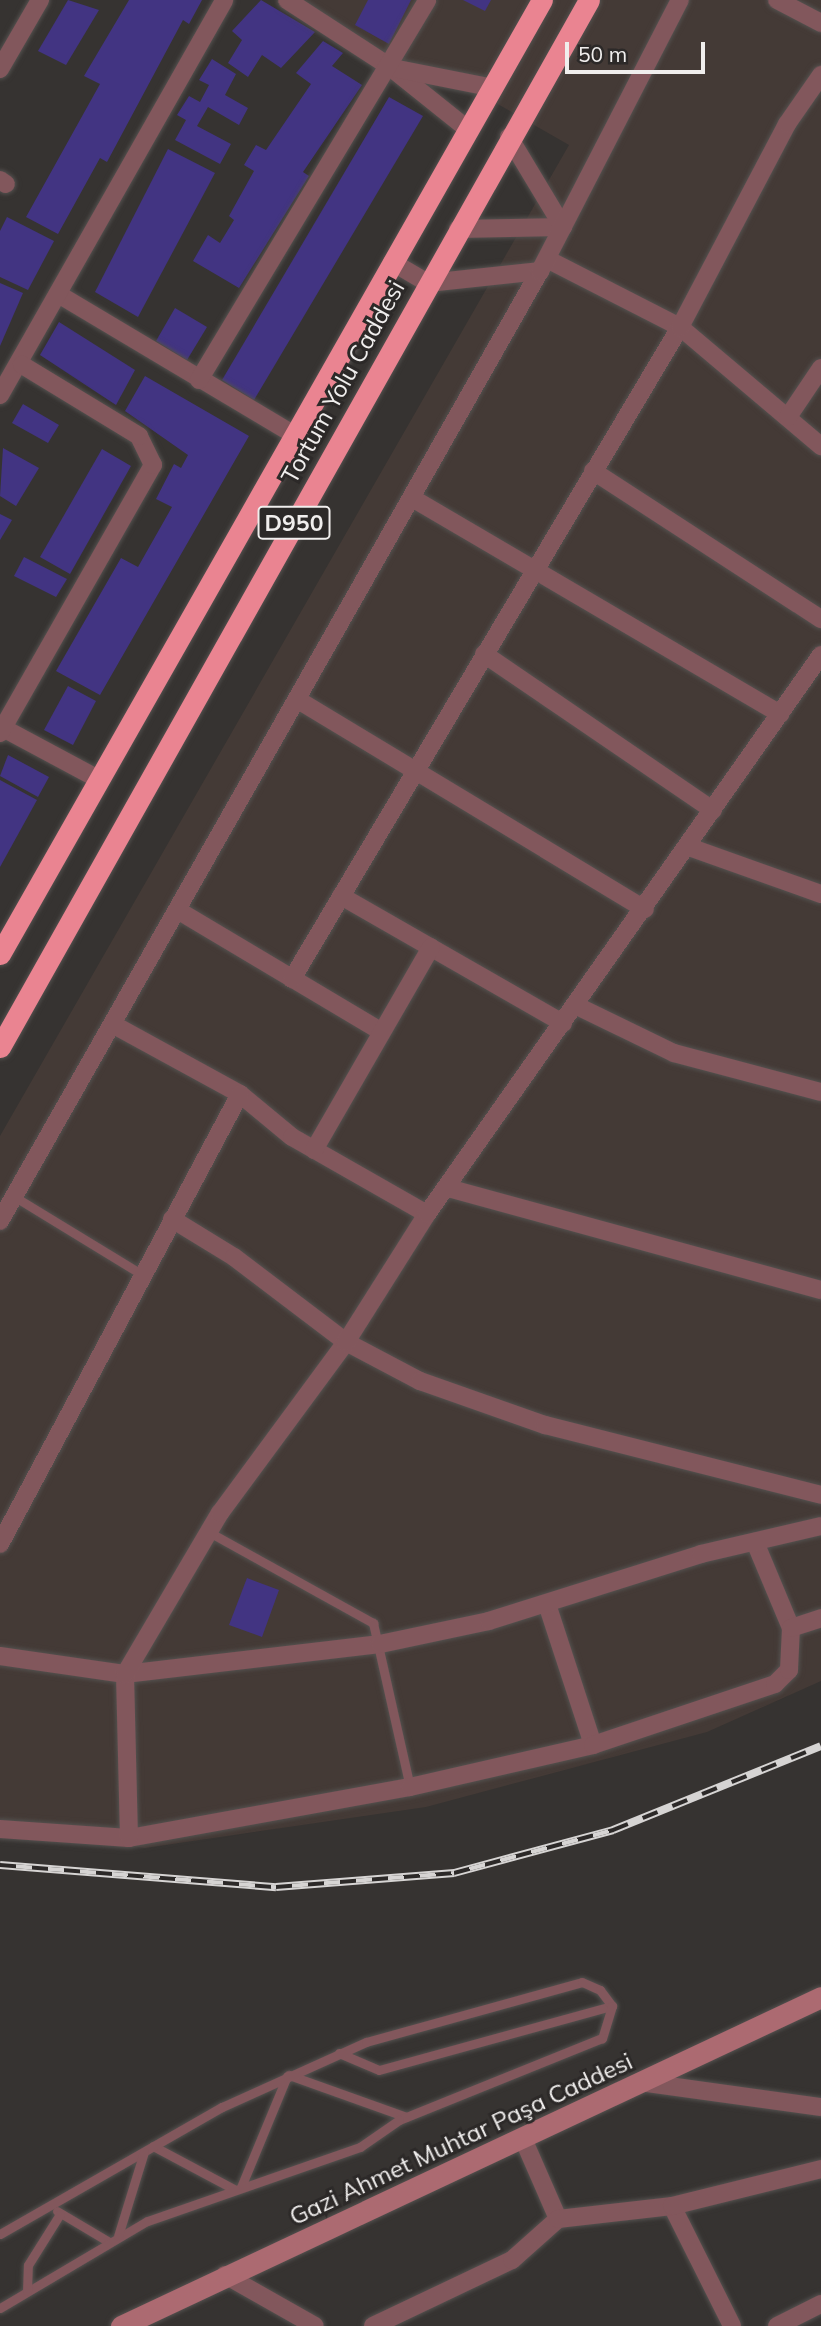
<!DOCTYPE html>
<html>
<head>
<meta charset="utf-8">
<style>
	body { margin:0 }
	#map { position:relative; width:821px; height:2326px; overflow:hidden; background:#363331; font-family:Mulish,sans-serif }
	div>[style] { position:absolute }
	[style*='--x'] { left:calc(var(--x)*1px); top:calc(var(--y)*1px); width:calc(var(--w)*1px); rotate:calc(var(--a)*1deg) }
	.built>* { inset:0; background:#443a36 }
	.building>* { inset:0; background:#423482 }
	.roads { filter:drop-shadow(0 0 2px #54514f) drop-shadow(0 0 2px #54514f) }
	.lane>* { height:9px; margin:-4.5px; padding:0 4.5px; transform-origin:4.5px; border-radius:4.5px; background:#82575c }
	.street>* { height:18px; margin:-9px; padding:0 9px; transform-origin:9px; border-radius:9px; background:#82575c }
	.secondary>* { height:21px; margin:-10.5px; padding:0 10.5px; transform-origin:10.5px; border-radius:10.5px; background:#ac6a71 }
	.highway>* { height:21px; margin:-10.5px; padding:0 10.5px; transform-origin:10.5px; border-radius:10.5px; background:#ea8491 }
	.rail>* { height:8px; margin-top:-4px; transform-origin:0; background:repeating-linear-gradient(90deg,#2c2928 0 16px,#d6d4d3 0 32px); box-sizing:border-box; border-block:2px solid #d6d4d3 }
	span { translate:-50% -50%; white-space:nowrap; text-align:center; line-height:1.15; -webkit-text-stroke:6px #2c2928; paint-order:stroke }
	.shield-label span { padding:2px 5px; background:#2c2928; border:2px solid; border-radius:5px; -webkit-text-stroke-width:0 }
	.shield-label { font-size:23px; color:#f0eeed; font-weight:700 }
	.street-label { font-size:24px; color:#f0eeed }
	.scale { position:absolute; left:565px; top:42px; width:140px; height:32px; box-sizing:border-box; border:4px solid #f0eeed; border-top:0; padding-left:9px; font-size:21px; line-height:24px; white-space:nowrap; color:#f0eeed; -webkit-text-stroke:5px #2c2928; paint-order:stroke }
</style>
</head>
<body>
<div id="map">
	<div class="built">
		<div style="clip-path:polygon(287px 0,821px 0,821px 1681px,707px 1732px,426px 1807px,145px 1848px,0 1828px,0 1136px,569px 145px,489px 99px,390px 67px)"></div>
	</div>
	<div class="building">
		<div style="clip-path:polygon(68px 0,99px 10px,66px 65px,38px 51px)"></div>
		<div style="clip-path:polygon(129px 0,202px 0,189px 24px,183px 20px,107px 162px,100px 158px,58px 234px,26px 217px,100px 84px,84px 76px)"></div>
		<div style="clip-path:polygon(261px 0,315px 32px,281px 68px,262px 55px,248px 77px,228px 63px,242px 40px,232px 31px)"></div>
		<div style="clip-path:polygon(368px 0,411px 0,389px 44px,355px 25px)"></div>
		<div style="clip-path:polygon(463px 0,491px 0,485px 11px)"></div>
		<div style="clip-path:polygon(323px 41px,343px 53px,332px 66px,362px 85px,303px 172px,309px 176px,239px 288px,193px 261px,208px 235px,220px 243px,234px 220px,229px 216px,254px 171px,244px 165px,256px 145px,266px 150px,311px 84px,296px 73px)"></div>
		<div style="clip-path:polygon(212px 59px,236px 74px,225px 95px,248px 108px,239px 125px,208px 107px,197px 126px,231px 144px,220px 164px,175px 140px,186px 120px,177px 115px,189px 96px,200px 102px,209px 85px,199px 80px)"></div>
		<div style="clip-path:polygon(389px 97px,423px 116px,254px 400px,222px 380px)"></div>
		<div style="clip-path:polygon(168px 149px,215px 173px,138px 317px,95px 292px)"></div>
		<div style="clip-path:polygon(7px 217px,54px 241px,28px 290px,0 277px,0 231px)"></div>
		<div style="clip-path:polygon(0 283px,23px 293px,0 346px)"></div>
		<div style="clip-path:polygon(175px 308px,207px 327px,187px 360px,156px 341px)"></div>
		<div style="clip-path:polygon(59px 322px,135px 370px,116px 405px,40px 355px)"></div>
		<div style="clip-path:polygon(145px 376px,249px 436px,100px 695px,56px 671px,121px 558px,138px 567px,172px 507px,156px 499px,174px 464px,181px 468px,188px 455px,125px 411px)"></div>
		<div style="clip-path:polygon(23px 404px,59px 425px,48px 443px,12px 423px)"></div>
		<div style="clip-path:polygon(3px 448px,39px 468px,16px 506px,0 496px)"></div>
		<div style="clip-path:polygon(102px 449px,131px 466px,70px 574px,40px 557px)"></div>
		<div style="clip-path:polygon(0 514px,12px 520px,0 540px)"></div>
		<div style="clip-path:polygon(24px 557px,67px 579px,56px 597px,14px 576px)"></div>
		<div style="clip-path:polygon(68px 686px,96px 701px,73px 745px,44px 730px)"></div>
		<div style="clip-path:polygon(8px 755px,49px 777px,38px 797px,0 776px)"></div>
		<div style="clip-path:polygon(0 780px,37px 800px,0 867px)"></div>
		<div style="clip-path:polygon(247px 1578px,279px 1590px,262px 1637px,229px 1625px)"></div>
	</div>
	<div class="roads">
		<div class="lane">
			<div style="--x:15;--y:1197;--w:150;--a:31.4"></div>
			<div style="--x:209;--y:1532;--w:188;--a:29"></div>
			<div style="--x:373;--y:1623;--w:168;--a:77.3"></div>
			<div style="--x:339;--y:2053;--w:43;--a:23"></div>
			<div style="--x:379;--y:2070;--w:242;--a:-15.4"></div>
			<div style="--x:289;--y:2075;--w:124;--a:19.7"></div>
			<div style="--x:153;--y:2146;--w:92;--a:28"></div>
			<div style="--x:241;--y:2187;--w:120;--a:-67.5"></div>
			<div style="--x:57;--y:2211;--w:61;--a:30.8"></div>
			<div style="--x:0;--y:2234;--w:256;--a:-29.8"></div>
			<div style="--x:222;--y:2107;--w:158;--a:-24.3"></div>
			<div style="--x:366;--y:2042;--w:224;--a:-15.5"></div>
			<div style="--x:582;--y:1982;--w:20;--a:24"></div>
			<div style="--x:600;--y:1990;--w:20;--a:53"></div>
			<div style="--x:612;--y:2006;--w:34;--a:107"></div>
			<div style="--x:602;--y:2038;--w:219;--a:158"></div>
			<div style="--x:399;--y:2120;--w:47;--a:145.3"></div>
			<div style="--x:360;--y:2147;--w:225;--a:160.8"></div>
			<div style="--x:147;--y:2221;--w:171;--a:149.4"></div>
			<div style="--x:118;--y:2236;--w:88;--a:-72.8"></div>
			<div style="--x:27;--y:2291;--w:26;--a:-88"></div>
			<div style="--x:28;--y:2265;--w:60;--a:-57.9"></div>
		</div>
		<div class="street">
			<div style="--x:287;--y:0;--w:123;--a:33"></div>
			<div style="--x:390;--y:67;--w:102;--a:38.7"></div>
			<div style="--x:777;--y:0;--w:50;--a:27.6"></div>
			<div style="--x:393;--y:68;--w:103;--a:11.2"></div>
			<div style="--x:0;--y:69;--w:80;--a:-59.9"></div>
			<div style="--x:0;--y:180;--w:7;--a:34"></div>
			<div style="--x:458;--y:229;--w:105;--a:-1.1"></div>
			<div style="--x:563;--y:227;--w:105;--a:-121"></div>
			<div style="--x:547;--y:259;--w:149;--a:27.1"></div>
			<div style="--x:680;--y:327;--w:185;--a:40.2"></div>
			<div style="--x:392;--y:262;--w:42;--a:30.3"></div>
			<div style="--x:428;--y:283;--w:113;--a:-6.1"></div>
			<div style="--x:58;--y:294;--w:271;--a:30.8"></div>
			<div style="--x:199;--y:380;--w:443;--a:-59"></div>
			<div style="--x:0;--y:395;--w:454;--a:-60.4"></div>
			<div style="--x:788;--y:417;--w:59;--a:-56"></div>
			<div style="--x:593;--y:471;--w:272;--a:33"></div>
			<div style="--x:412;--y:498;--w:427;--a:30.4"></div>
			<div style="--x:484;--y:654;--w:277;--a:34.3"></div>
			<div style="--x:298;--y:700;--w:405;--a:31.1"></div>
			<div style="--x:3;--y:728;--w:108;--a:28.2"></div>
			<div style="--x:0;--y:733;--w:309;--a:-60.3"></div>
			<div style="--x:153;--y:465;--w:32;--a:-116"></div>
			<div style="--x:139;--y:436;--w:137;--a:-148.7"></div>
			<div style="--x:689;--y:847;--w:140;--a:19.6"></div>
			<div style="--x:341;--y:896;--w:256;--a:29.8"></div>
			<div style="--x:179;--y:911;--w:236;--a:30.8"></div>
			<div style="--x:292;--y:979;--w:759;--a:-59.24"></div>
			<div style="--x:680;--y:327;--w:229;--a:-62.2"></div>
			<div style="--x:787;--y:124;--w:60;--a:-55.2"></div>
			<div style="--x:575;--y:1005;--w:110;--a:25.9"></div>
			<div style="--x:674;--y:1053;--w:152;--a:14.9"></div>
			<div style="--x:114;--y:1025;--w:144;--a:28.7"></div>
			<div style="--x:240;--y:1094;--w:67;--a:39.6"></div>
			<div style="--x:292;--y:1137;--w:155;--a:29.7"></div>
			<div style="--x:314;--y:1150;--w:234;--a:-60"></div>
			<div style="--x:448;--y:1188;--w:387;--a:15.3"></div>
			<div style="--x:172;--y:1219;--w:73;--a:31.5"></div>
			<div style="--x:234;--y:1257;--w:141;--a:37.2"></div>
			<div style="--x:346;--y:1342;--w:84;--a:27.8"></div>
			<div style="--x:420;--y:1381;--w:133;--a:19.4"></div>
			<div style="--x:545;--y:1425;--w:285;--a:14.2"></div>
			<div style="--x:0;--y:1221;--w:1093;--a:-60.39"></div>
			<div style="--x:540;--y:271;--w:305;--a:-62.7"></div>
			<div style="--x:755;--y:1542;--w:93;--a:67.3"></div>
			<div style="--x:0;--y:1544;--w:510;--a:-61.93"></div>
			<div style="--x:547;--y:1604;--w:148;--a:71.9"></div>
			<div style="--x:0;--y:1656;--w:126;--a:8.2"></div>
			<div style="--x:125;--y:1674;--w:257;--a:-6.7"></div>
			<div style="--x:380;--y:1644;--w:111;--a:-11.9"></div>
			<div style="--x:489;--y:1621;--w:222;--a:-17.5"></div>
			<div style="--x:701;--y:1554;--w:123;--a:-13.1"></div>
			<div style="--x:0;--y:1829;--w:129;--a:4"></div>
			<div style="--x:129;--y:1838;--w:286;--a:-10.3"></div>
			<div style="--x:410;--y:1787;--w:188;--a:-12.9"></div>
			<div style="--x:593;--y:1745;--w:192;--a:-18.5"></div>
			<div style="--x:775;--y:1684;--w:20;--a:-45"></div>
			<div style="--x:789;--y:1670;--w:42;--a:-87.3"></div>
			<div style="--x:791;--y:1628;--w:32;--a:-18"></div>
			<div style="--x:129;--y:1838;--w:164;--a:-91.4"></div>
			<div style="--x:125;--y:1674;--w:187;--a:-59.5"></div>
			<div style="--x:220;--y:1513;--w:212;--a:-53.6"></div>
			<div style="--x:346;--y:1342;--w:151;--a:-57.7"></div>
			<div style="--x:427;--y:1214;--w:684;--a:-54.82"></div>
			<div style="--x:647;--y:2083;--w:176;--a:7.9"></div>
			<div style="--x:524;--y:2141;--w:85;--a:66.4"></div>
			<div style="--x:672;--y:2206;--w:134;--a:63.4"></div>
			<div style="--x:225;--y:2275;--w:103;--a:29.5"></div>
			<div style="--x:373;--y:2326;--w:154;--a:-25.4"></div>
			<div style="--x:512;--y:2260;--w:62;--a:-41.7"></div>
			<div style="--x:558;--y:2219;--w:115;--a:-6.5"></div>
			<div style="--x:672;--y:2206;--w:154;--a:-13.9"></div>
			<div style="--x:777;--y:2326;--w:49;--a:-26.6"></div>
		</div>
		<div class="secondary">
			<div style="--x:121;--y:2326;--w:773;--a:-25.17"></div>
		</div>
		<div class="highway">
			<div style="--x:0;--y:954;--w:1097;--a:-60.4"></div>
			<div style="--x:0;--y:1047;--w:1201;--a:-60.64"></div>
		</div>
	</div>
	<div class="rail">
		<div style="--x:0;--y:1865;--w:277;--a:4.6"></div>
		<div style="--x:276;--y:1887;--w:179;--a:-4.5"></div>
		<div style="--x:454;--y:1873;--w:165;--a:-15.1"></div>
		<div style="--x:613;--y:1830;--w:224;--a:-22"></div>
	</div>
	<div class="shield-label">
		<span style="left:294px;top:523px">D950</span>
	</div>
	<div class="street-label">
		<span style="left:343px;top:382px;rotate:-61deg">Tortum Yolu Caddesi</span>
		<span style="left:461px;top:2139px;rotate:-25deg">Gazi Ahmet Muhtar Paşa Caddesi</span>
	</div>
	<div class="scale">50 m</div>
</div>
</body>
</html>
